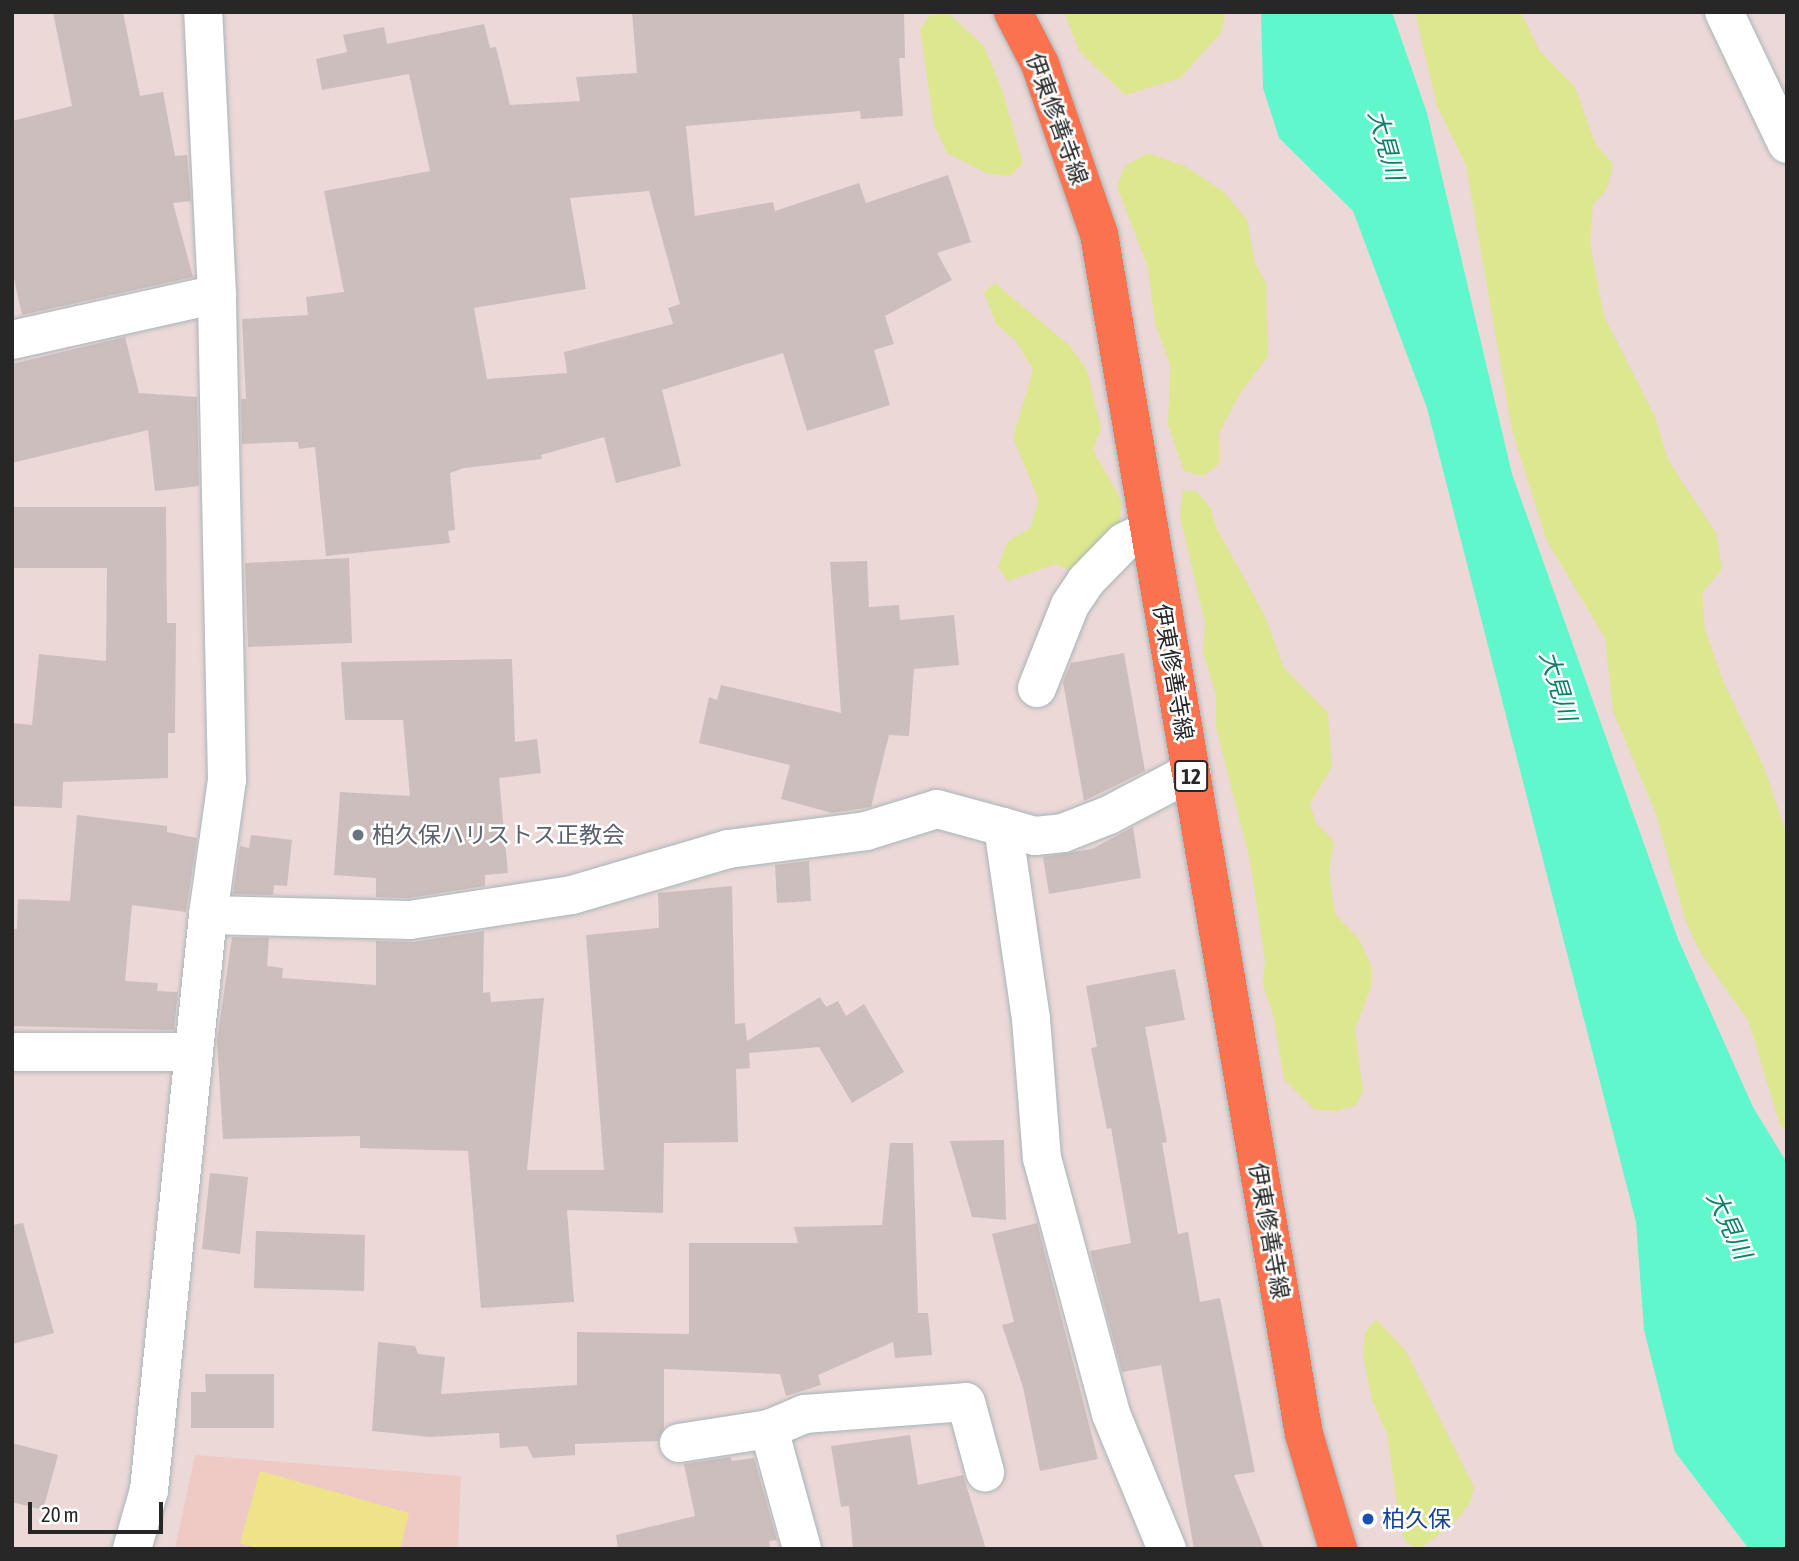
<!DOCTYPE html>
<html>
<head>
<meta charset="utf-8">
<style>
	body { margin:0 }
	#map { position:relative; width:1799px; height:1561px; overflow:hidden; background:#ecd8d7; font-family:"Asap Condensed","Noto Sans JP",sans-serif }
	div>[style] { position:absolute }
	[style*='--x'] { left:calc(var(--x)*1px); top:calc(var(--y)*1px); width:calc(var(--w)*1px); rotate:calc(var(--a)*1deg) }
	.education>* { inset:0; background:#efcac5 }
	.green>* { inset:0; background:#dde78f }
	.pitch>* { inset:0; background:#efe389 }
	.water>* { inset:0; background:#61f7cc }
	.building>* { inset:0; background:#ccbebd }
	.roads { filter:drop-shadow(0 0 2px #a8b5b9) drop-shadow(0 0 2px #a8b5b9) }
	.minor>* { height:38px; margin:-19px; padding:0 19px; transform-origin:19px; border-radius:19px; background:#fff }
	.major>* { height:38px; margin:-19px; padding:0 19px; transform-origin:19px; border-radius:19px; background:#fa734e }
	.dots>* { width:19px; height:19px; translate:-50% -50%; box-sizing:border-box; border:4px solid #fff; border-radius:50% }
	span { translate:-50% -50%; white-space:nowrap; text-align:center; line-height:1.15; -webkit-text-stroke:5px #fff; paint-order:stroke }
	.shield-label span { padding:2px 5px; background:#fff; border:2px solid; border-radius:5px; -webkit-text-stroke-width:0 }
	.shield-label { font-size:21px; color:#272727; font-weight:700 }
	.street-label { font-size:23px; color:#272727 }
	.worship-label { font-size:23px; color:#5b616d }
	.left { translate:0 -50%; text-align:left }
	.transit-label { font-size:23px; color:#164399 }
	.water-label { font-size:24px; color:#078369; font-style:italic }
	.frame { position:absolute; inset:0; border:14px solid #272727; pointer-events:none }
	.scale { position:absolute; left:28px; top:1502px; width:135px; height:32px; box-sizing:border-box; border:4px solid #272727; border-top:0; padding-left:9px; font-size:21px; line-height:24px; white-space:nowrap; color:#272727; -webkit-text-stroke:5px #fff; paint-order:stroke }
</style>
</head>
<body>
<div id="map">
	<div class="education">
		<div style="clip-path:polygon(195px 1455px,461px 1476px,458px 1549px,175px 1549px)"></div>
	</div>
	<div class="green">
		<div style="clip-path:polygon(947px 12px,984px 46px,1002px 90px,1023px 163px,1010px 176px,986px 173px,947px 153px,934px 125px,920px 30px,929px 16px)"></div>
		<div style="clip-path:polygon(1064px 12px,1226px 12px,1221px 33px,1180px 78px,1125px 95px,1079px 51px)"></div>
		<div style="clip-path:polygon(1415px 12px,1521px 12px,1539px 50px,1575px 87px,1595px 143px,1613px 164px,1607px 189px,1593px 205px,1590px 243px,1604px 316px,1655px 417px,1668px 460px,1716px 533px,1722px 569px,1702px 593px,1705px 630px,1724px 683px,1764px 767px,1787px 836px,1787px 1130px,1780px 1126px,1749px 1022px,1700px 952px,1685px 919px,1656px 814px,1613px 711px,1605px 638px,1546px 539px,1512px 430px,1466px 165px,1437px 106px)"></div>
		<div style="clip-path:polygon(1148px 153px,1185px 166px,1224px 192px,1247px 220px,1255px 263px,1266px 283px,1268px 356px,1241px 392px,1219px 433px,1219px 464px,1204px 476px,1184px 471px,1168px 425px,1170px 364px,1155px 323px,1148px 268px,1117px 186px,1125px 166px)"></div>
		<div style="clip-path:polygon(995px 283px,1070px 346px,1087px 370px,1101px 428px,1093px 450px,1121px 500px,1120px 524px,1072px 571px,1055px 564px,1008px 581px,998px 568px,1007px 542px,1031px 527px,1038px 499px,1013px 437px,1033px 370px,1016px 341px,996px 324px,984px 292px)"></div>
		<div style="clip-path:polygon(1183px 490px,1196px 491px,1210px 507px,1217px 529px,1264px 614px,1284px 668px,1328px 713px,1332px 766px,1310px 804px,1316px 823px,1334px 841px,1329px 871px,1335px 914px,1359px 939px,1371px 965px,1371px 987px,1355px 1029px,1363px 1091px,1356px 1105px,1337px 1111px,1315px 1110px,1284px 1079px,1273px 1015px,1263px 985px,1265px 960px,1250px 861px,1216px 727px,1216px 694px,1203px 652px,1205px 623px,1180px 516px)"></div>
		<div style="clip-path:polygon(1376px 1319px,1406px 1351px,1474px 1487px,1470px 1503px,1454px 1523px,1419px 1549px,1406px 1543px,1400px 1526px,1387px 1434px,1372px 1400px,1363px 1355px,1365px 1332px)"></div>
	</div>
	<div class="pitch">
		<div style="clip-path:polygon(260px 1471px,409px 1513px,400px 1549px,259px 1549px,240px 1543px)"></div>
	</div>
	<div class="water">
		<div style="clip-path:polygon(1261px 12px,1392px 12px,1427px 113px,1512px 474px,1678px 939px,1753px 1107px,1787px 1163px,1787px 1549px,1749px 1549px,1675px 1452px,1644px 1330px,1636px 1222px,1427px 408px,1353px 211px,1279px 138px,1263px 88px)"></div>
	</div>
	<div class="building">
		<div style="clip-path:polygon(53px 12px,123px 12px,140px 96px,163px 92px,175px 156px,187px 155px,191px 201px,173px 203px,193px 277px,22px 315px,12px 270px,12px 121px,72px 106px)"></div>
		<div style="clip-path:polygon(evenodd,632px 12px,904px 12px,905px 58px,899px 58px,903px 116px,861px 119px,860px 111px,686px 126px,695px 216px,773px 202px,775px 211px,859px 183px,866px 203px,948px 175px,971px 242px,937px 253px,952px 280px,885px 316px,894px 344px,874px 350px,890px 405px,807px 431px,783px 353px,662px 390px,681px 466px,616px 483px,604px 437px,541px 455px,542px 459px,464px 468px,450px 473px,455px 530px,448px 531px,450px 543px,326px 556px,315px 447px,299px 449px,298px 442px,288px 442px,242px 444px,241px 399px,246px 399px,242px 319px,308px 315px,306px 297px,344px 292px,324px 191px,430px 171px,409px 74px,322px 90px,316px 59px,347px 52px,343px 35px,384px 27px,387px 44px,484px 24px,490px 48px,496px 47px,510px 105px,580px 101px,576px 77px,637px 73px,632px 12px,649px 191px,680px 304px,668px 308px,673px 324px,564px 352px,567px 373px,487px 379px,474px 308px,586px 289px,570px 198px,649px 191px)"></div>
		<div style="clip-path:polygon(125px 337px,139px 393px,197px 397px,199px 486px,155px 491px,148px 430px,12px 463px,12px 364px)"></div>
		<div style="clip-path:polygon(12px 507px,166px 507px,167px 623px,176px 623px,175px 733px,168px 733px,168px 778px,63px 782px,62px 808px,12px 806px,12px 723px,32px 725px,39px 654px,106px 661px,107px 568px,12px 568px)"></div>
		<div style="clip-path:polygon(349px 558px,352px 643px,248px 647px,245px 563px)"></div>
		<div style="clip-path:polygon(867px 561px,869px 607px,899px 605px,900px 620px,954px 615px,959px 665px,914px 669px,909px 736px,889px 735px,871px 807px,832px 813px,781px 799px,790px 765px,699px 743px,709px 697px,717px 700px,721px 685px,841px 713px,830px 562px)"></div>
		<div style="clip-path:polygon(1124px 653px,1145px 771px,1084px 801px,1063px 682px,1071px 663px)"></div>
		<div style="clip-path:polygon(512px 659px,515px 742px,537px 739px,541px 773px,499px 778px,508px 873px,485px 875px,485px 886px,409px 898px,376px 897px,376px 878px,334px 875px,340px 792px,410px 796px,403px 720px,345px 720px,341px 662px)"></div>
		<div style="clip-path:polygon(77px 815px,167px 826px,167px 832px,197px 838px,186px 912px,132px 905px,125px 981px,158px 983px,157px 991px,178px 992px,174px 1030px,12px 1026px,12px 929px,17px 929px,18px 899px,70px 901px)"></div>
		<div style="clip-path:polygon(1133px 827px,1141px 878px,1049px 894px,1043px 857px,1092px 849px)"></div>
		<div style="clip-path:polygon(251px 835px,292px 840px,287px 886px,274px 885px,273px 895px,233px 894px,240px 846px,249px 848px)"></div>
		<div style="clip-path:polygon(809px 861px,811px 901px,777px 903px,775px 865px)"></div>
		<div style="clip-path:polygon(732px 886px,735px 1024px,745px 1023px,747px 1041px,820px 997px,826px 1007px,838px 1001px,846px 1016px,864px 1004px,904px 1072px,852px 1103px,819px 1047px,749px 1053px,750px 1068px,736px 1069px,738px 1142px,664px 1143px,663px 1213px,567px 1210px,574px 1302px,481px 1308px,468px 1151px,360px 1148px,360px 1136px,223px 1139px,217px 1041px,232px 937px,269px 938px,267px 966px,283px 968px,282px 978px,376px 985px,376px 941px,413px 942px,484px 931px,483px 993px,490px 992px,491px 1002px,544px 998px,527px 1170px,604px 1170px,586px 935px,659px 928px,658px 893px)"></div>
		<div style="clip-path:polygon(1175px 969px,1185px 1020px,1145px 1027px,1167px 1142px,1162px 1143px,1178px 1234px,1188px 1232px,1200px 1302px,1220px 1298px,1255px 1472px,1234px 1475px,1264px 1549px,1194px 1549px,1161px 1365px,1122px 1372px,1090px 1251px,1131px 1243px,1111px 1128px,1107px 1129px,1091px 1048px,1097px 1047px,1086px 986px)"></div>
		<div style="clip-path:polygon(1004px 1140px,1006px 1220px,972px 1217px,950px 1141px)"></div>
		<div style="clip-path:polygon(890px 1143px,913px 1143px,918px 1313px,928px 1313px,932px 1355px,895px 1358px,893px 1342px,818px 1375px,821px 1385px,786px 1396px,780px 1374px,664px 1369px,664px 1428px,658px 1441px,575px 1444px,575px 1455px,533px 1458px,527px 1446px,500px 1448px,499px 1433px,430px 1437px,372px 1431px,378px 1342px,415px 1346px,418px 1354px,445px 1357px,441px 1394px,577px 1385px,577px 1332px,689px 1334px,689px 1243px,798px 1243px,794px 1227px,882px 1225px)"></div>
		<div style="clip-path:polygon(210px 1173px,248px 1177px,240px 1254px,202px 1249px)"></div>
		<div style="clip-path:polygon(23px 1223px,54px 1333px,12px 1344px,12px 1225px)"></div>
		<div style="clip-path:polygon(1037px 1223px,1098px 1459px,1040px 1471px,1023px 1387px,1002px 1325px,1014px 1322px,992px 1234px)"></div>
		<div style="clip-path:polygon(256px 1231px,365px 1235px,364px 1291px,254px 1288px)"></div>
		<div style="clip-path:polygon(205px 1374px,274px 1374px,274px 1428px,191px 1428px,191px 1392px,206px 1392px)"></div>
		<div style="clip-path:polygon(910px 1435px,918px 1485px,963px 1475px,986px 1549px,853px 1549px,849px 1506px,841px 1507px,831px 1446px)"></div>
		<div style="clip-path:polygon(12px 1443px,58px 1455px,43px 1510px,12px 1502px)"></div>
		<div style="clip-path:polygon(730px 1457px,732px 1461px,754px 1458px,777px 1540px,769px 1541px,770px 1549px,618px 1549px,616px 1535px,695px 1516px,684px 1464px)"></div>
	</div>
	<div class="roads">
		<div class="minor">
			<div style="--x:1724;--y:12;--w:146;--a:64.5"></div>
			<div style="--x:12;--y:340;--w:210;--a:-12.6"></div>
			<div style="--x:1037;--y:688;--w:89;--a:-68.3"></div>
			<div style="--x:1070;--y:605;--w:29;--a:-56"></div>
			<div style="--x:1086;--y:581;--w:54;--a:-45.7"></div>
			<div style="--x:1124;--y:542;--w:28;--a:-26"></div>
			<div style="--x:1003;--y:827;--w:33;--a:16"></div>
			<div style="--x:1035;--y:836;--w:28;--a:-6"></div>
			<div style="--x:1063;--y:833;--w:49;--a:-21.4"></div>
			<div style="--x:1109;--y:815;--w:93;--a:-27.7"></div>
			<div style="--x:208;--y:915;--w:202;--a:1.4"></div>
			<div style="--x:410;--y:920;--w:164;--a:-8.8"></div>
			<div style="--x:572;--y:895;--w:163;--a:-16.4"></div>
			<div style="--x:728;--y:849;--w:139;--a:-7.4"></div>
			<div style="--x:866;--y:831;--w:74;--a:-17.2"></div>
			<div style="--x:937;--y:809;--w:68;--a:15.3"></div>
			<div style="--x:1003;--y:827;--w:194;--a:81.7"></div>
			<div style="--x:1031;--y:1019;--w:139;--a:85.5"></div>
			<div style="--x:1042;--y:1158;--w:265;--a:74.9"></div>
			<div style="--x:1111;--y:1414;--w:146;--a:67.5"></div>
			<div style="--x:12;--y:1052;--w:182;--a:0"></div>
			<div style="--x:769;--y:1429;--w:124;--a:74.6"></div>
			<div style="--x:679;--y:1443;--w:91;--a:-8.8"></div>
			<div style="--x:769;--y:1429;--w:38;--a:-23"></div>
			<div style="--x:804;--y:1414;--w:162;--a:-4.2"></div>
			<div style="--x:966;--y:1402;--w:73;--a:74.8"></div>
			<div style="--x:132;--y:1549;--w:61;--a:-73.9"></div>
			<div style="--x:149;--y:1490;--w:578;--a:-84.14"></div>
			<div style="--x:208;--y:915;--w:136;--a:-82"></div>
			<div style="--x:227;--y:780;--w:486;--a:-91.2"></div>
			<div style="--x:217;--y:294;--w:282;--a:-92.8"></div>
		</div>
		<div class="major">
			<div style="--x:1013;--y:12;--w:59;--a:62.6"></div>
			<div style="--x:1040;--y:64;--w:180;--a:70.9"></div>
			<div style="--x:1099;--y:234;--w:1217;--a:80.31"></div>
			<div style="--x:1304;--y:1434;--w:120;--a:73.5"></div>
		</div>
	</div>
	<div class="dots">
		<div style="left:358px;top:835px;background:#6b7280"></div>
		<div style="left:1368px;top:1519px;background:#1a4fb4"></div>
	</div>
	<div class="shield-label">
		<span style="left:1191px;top:776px">12</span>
	</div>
	<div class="street-label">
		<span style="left:1057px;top:119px;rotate:70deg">伊東修善寺線</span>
		<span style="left:1173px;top:672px;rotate:80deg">伊東修善寺線</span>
		<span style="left:1269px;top:1231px;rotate:80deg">伊東修善寺線</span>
	</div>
	<div class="worship-label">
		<span class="left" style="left:372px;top:835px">柏久保ハリストス正教会</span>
	</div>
	<div class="transit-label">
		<span class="left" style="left:1382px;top:1519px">柏久保</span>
	</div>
	<div class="water-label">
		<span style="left:1386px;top:145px;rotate:74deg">大見川</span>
		<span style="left:1558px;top:686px;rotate:73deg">大見川</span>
		<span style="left:1729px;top:1225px;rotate:65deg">大見川</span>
	</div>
	<div class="frame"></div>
	<div class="scale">20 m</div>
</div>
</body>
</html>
